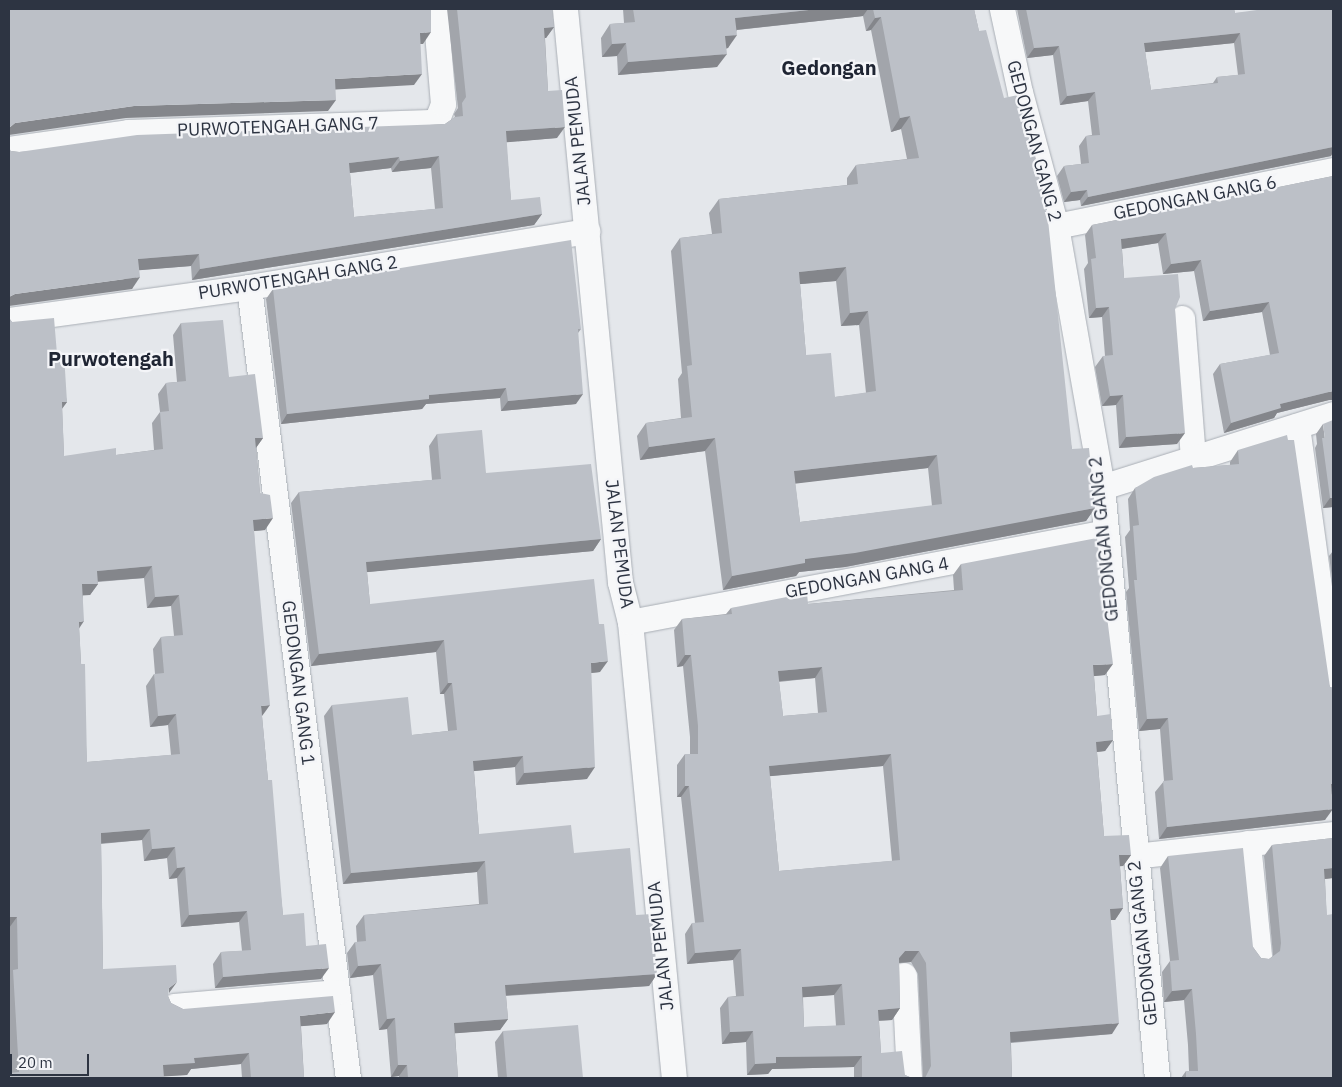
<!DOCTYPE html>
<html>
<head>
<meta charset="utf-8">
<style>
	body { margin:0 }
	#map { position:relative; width:1342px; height:1087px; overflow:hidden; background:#e4e7eb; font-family:"IBM Plex Sans",sans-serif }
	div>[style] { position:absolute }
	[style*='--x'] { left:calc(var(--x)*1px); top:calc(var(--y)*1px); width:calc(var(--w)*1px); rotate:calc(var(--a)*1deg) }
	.roads { filter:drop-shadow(0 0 1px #a9aeb5) drop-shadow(0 0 1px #a9aeb5) }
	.minor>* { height:25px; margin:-12.5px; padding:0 12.5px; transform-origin:12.5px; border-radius:12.5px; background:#f7f8f9 }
	.wall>* { inset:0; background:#a2a5ab }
	.shaded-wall>* { inset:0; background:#84868b }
	.building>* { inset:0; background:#bcc0c7 }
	span { translate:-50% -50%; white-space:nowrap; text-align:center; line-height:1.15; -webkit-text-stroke:4.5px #f4f5f8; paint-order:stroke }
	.street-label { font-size:18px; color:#2d3442 }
	.quarter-label { font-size:20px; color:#1f2533; font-weight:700 }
	.frame { position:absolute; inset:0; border:10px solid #2d3442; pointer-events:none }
	.scale { position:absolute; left:10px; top:1054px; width:79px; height:22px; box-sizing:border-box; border:2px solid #2d3442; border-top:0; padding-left:6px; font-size:15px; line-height:18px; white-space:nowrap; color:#2d3442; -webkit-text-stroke:4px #f4f5f8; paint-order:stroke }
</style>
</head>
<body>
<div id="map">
	<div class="roads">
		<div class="minor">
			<div style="--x:565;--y:9;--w:576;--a:84.52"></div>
			<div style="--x:620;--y:582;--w:41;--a:76"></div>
			<div style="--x:630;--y:622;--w:458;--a:84.5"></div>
			<div style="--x:1002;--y:9;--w:85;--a:77.8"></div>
			<div style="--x:1020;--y:92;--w:139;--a:75"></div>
			<div style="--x:1056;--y:226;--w:265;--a:80"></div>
			<div style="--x:1102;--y:487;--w:594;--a:84.68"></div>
			<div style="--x:9;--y:149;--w:120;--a:-8.1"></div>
			<div style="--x:128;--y:132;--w:303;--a:-1.9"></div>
			<div style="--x:431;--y:122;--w:7;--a:-27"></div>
			<div style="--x:437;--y:119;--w:16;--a:-68"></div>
			<div style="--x:443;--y:104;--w:95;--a:-94.8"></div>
			<div style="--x:1056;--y:226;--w:283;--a:-11.4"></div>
			<div style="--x:249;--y:287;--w:797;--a:82.87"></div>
			<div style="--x:1182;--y:318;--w:140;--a:85.5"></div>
			<div style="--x:9;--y:320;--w:242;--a:-7.8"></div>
			<div style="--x:249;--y:287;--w:343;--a:-9.4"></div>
			<div style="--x:1297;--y:426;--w:265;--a:82.2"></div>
			<div style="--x:1102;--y:487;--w:242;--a:-17.5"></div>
			<div style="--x:630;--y:622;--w:483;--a:-10.7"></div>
			<div style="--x:1248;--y:843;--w:114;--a:84.4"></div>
			<div style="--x:1134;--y:856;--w:200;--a:-6.3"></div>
			<div style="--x:904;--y:975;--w:103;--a:87.2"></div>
			<div style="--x:174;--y:1006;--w:164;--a:-4.9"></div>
		</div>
	</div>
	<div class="wall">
		<div style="clip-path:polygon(evenodd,447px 9px,552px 9px,554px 27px,546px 38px,545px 38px,548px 91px,557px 138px,506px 142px,511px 200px,542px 214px,534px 225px,192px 280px,191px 266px,139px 270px,132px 289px,11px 151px,19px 152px,445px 124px,455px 117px,454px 114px,458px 108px,447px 9px,391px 168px,392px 172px,431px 168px,435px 209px,354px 217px,350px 173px,391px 168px)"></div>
		<div style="clip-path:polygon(evenodd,623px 9px,974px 9px,1072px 449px,1095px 508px,1086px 521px,845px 567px,799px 572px,796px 576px,723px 590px,705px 451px,640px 460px,637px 436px,646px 423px,681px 418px,678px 379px,682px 373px,671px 251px,680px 238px,712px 234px,709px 213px,719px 199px,847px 185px,847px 178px,856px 165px,907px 159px,901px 129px,891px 132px,871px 30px,866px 31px,863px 16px,737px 30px,728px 48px,726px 49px,717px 67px,618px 75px,617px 56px,602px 57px,601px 38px,610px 24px,624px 23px,623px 9px,836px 281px,841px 326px,859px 325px,866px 393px,835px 397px,806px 355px,800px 284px,836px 281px,623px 9px,928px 468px,932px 506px,800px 522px,795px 483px,928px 468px)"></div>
		<div style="clip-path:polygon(evenodd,1017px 9px,1234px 9px,1235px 13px,1333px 9px,1333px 152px,1331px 156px,1081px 206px,1080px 200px,1064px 202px,1057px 176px,1064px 166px,1081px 164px,1079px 146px,1086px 136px,1092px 135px,1088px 101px,1060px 105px,1053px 55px,1027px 58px,1017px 9px,1234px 43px,1238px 75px,1217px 77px,1213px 83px,1151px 90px,1145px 52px,1234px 43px)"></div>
		<div style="clip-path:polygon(1333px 176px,1329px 400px,1277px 413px,1274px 418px,1224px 433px,1213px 374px,1220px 364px,1270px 355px,1262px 312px,1203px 321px,1194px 271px,1163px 274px,1158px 243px,1122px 249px,1124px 278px,1175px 309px,1177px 444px,1119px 448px,1116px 405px,1102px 406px,1095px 367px,1103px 356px,1105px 356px,1102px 317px,1089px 318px,1084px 269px,1088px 263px,1085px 235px,1092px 225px)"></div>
		<div style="clip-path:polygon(273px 289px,581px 329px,578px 333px,576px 404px,501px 411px,500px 398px,426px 404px,422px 409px,281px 424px,266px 299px)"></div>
		<div style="clip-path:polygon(evenodd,9px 318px,12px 322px,57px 354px,67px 402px,62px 408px,64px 456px,116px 455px,154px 450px,152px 423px,160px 412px,158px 394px,166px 383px,177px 382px,173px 335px,181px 323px,229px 377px,263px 438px,256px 448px,260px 493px,265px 530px,254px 531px,262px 716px,268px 780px,283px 915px,306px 946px,321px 979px,215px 988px,213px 964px,221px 952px,242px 951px,239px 922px,181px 927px,177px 878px,169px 879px,167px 858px,144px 861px,142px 840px,101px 844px,103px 969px,168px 993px,168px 996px,171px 1003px,183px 1009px,327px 1024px,301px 1026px,304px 1078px,242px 1078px,241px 1064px,191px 1069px,187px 1075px,163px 1076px,10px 1073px,9px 1043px,9px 976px,10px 974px,9px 935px,9px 318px,144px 578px,147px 608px,171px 606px,174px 636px,161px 637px,153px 649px,155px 674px,154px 674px,146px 686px,150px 727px,168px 725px,171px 755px,87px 762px,79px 629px,83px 595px,90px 595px,98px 584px,98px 582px,144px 578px)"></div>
		<div style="clip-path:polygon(1323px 424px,1333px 507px,1323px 508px,1315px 448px,1317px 444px,1316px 434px)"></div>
		<div style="clip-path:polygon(437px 434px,486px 473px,601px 539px,593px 551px,367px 572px,370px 604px,600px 672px,591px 673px,587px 779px,516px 785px,515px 767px,474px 771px,479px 834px,574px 853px,636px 915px,657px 974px,649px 986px,506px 996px,508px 1019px,500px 1030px,455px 1033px,458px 1078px,399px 1078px,399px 1076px,391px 1077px,387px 1029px,379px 1030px,373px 975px,350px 978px,347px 953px,355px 942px,357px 942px,356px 926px,364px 915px,479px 904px,477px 872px,343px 884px,324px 716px,332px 705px,412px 735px,448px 731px,444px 694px,440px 694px,436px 652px,311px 666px,291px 503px,299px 492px,432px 480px,429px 446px)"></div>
		<div style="clip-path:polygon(1238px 450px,1330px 687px,1333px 688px,1333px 794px,1332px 794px,1325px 820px,1159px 839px,1155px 792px,1164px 781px,1160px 729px,1139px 731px,1126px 592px,1129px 588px,1125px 537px,1130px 530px,1128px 499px,1135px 488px,1193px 468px,1230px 465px,1230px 462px)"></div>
		<div style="clip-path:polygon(1333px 551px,1333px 585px,1329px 556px)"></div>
		<div style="clip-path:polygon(evenodd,961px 564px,1105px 675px,1094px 676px,1097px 716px,1113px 740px,1105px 751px,1097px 752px,1104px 836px,1131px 855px,1123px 866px,1120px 866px,1123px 908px,1115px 920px,1111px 920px,1112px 1034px,1011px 1043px,1012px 1078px,923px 1078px,918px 974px,911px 962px,899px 963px,900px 1008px,892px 1020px,879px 1021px,881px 1053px,905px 1075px,912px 1078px,854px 1078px,854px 1067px,772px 1069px,768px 1074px,747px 1075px,746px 1042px,722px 1044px,720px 1008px,728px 997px,736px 996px,733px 960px,687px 964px,685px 934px,692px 923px,695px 923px,681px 797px,677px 797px,677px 765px,685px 754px,690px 754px,690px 737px,683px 666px,677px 667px,674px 630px,682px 619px,726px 614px,731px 608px,808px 604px,954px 590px,953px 575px,961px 564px,815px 678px,818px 713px,783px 716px,779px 682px,815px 678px,961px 564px,883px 766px,892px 861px,779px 871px,770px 776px,883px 766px,961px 564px,834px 995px,836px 1026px,804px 1027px,803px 997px,834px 995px)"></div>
		<div style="clip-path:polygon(1333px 838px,1333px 878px,1325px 879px,1333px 1078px,1181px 1078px,1186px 1071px,1189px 1071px,1188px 1045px,1184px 1000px,1164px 1002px,1162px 972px,1170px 961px,1160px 868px,1168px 856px,1253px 947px,1261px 958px,1269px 959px,1273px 956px,1273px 955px,1264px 856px,1272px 845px)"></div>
		<div style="clip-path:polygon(503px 1031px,583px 1078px,498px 1078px,495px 1042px)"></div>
	</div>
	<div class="shaded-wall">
		<div style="clip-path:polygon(818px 9px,868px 9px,863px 16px,726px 31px,735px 18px)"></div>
		<div style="clip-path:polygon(881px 17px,871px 30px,866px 31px,875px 18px)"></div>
		<div style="clip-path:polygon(554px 27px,546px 38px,536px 39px,544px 28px)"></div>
		<div style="clip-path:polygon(431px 32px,423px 44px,412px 44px,420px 33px)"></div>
		<div style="clip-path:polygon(1240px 33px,1234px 43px,1137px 53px,1144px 43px)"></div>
		<div style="clip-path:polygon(737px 35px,728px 48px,716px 49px,725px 36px)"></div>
		<div style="clip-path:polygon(626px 43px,617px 56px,602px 57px,612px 44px)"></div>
		<div style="clip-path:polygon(1059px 46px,1053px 55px,1027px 58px,1034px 48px)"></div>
		<div style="clip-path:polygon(727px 54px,717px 67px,618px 75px,628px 62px)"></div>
		<div style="clip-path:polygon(422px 74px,414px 85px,327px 90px,335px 79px)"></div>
		<div style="clip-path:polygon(1095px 92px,1088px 101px,1060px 105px,1067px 96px)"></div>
		<div style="clip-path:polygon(336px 100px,328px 111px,126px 118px,9px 135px,9px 128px,15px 123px,134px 106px)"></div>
		<div style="clip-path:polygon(910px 116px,901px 129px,891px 132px,900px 118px)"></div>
		<div style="clip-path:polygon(565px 127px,557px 138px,498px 143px,506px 131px)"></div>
		<div style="clip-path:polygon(1333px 147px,1333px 152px,1331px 156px,1081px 206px,1088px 197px)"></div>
		<div style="clip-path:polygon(439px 156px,431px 168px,392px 172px,400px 161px)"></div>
		<div style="clip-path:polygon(399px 157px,391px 168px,341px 174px,349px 163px)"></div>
		<div style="clip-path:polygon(1087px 190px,1080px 200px,1064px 202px,1071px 192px)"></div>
		<div style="clip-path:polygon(542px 214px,534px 225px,192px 280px,200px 269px)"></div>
		<div style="clip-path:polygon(1166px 233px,1158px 243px,1114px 250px,1121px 239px)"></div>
		<div style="clip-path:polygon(199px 254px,191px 266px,130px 271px,138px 259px)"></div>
		<div style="clip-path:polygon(1201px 260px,1194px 271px,1163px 274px,1171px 264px)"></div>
		<div style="clip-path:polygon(846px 267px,836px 281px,790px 285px,799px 272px)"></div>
		<div style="clip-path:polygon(140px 277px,132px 289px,9px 306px,9px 297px,15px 294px)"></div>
		<div style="clip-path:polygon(1269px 302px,1262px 312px,1203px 321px,1210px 311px)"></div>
		<div style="clip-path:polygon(1109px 307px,1102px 317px,1089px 318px,1096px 308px)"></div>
		<div style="clip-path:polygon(868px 311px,859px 325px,841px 326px,850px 313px)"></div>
		<div style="clip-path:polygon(506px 388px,500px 398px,426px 404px,422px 409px,281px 424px,287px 414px,429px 395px)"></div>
		<div style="clip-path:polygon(1333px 391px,1333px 400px,1329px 400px,1277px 413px,1274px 418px,1224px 433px,1231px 423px,1280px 404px)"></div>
		<div style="clip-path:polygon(583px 394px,576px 404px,501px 411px,508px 401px)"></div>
		<div style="clip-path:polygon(1123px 395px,1116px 405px,1102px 406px,1110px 396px)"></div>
		<div style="clip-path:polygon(62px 402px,67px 402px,59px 413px)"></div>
		<div style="clip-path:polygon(1185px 433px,1177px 444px,1119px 448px,1126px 437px)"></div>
		<div style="clip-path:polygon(255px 438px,263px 438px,255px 449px)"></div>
		<div style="clip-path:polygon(715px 438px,705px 451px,640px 460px,649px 447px)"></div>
		<div style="clip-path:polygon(937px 455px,928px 468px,784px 485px,794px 471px)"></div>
		<div style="clip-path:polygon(1330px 498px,1333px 498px,1333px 507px,1323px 508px)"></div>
		<div style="clip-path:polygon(1095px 508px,1086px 521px,845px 567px,799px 572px,796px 576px,723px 590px,732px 576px,805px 559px)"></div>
		<div style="clip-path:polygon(273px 518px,265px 530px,245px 532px,253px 520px)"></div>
		<div style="clip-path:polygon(601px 539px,593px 551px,358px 573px,366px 562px)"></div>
		<div style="clip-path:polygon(152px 566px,144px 578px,89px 582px,97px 571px)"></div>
		<div style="clip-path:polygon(82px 584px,98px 584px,90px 595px,74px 596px)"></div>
		<div style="clip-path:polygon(179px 595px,171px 606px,147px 608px,155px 597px)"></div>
		<div style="clip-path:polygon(84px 621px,76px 633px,79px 622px)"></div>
		<div style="clip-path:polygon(444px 640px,436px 652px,311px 666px,319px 654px)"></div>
		<div style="clip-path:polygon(685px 655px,691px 655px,683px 666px,677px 667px)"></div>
		<div style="clip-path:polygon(608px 661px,600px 672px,583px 674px,591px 663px)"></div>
		<div style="clip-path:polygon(1113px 664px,1105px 675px,1085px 677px,1093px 665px)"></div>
		<div style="clip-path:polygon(822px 667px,815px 678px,770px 682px,778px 671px)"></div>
		<div style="clip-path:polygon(448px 683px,452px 683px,444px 694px,440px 694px)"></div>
		<div style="clip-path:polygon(270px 705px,262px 716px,261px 706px)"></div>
		<div style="clip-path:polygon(176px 714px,168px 725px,150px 727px,158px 716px)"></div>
		<div style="clip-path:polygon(1168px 718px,1160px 729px,1139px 731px,1147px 719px)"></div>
		<div style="clip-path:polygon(1113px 740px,1105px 751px,1088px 753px,1096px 742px)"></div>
		<div style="clip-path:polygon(891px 754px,883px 766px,761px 777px,769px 766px)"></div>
		<div style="clip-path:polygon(523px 756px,515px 767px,465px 772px,473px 761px)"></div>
		<div style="clip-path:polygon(595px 767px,587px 779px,516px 785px,524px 773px)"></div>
		<div style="clip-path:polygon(1331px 784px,1333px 784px,1333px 794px,1323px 795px)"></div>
		<div style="clip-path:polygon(685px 786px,689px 786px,681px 797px,677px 797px)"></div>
		<div style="clip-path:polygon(1333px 809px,1325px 820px,1159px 839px,1167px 827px)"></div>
		<div style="clip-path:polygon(150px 829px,142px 840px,93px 844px,101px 833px)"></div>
		<div style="clip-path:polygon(175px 847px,167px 858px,144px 861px,152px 849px)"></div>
		<div style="clip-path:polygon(1119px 855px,1131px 855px,1123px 866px,1111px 867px)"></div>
		<div style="clip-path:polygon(485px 861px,477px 872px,343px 884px,351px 873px)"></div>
		<div style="clip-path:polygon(185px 867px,177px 878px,169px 879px,177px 868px)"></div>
		<div style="clip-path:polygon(1333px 868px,1333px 878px,1316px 880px,1324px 869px)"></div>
		<div style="clip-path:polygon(1123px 908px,1115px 920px,1102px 920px,1110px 909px)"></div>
		<div style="clip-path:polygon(247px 911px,239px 922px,181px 927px,189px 915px)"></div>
		<div style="clip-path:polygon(10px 917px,17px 917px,9px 928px,9px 919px)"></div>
		<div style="clip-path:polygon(741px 949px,733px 960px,687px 964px,695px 953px)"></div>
		<div style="clip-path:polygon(905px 951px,919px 951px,911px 962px,897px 963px,899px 958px)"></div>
		<div style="clip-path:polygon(381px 964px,373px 975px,350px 978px,358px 966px)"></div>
		<div style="clip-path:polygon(329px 968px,321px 979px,215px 988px,223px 977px)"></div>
		<div style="clip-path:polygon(657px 974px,649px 986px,497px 996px,505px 985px)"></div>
		<div style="clip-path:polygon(177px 982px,169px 993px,169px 988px)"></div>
		<div style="clip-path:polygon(842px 984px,834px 995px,794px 998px,802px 987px)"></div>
		<div style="clip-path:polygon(1192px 989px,1184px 1000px,1164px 1002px,1172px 991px)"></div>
		<div style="clip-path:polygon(900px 1008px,892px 1020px,870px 1021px,878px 1010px)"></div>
		<div style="clip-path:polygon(335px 1012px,327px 1024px,292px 1027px,300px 1016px)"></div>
		<div style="clip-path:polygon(395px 1018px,387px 1029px,379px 1030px,387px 1019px)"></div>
		<div style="clip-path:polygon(508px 1019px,500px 1030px,446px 1034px,454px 1023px)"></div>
		<div style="clip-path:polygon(1119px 1023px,1112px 1034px,1002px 1043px,1010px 1032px)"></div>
		<div style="clip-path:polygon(753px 1031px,746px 1042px,722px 1044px,730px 1032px)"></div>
		<div style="clip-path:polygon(249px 1053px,241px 1064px,191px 1069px,187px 1075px,155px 1077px,163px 1065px,194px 1058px)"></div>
		<div style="clip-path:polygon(862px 1056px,854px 1067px,772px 1069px,768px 1074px,747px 1075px,755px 1064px,776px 1057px)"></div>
		<div style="clip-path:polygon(398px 1065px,407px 1065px,399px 1076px,391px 1077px)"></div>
	</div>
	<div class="building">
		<div style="clip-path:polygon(9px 9px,431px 9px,431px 32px,420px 33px,422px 74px,335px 79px,336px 100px,134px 106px,15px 123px,9px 128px)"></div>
		<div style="clip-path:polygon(evenodd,457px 9px,552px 9px,554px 27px,544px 28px,548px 91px,562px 90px,565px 127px,506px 131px,511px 200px,540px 197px,542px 214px,200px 269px,199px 254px,138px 259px,140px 277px,15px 294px,9px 297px,9px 148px,11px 151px,19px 152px,137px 135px,445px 124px,455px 117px,463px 116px,462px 103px,466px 97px,457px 9px,439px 156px,443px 208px,354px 217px,349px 163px,399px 157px,400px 161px,439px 156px)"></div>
		<div style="clip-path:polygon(633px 9px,818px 9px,735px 18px,737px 35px,725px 36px,727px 54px,628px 62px,626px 43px,612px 44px,610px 24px,635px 22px)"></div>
		<div style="clip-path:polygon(evenodd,873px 9px,974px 9px,979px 31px,986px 30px,1004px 98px,1018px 95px,1045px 191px,1072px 449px,1089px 448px,1095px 508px,855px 553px,805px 559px,805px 563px,732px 576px,715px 438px,649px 447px,646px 423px,692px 417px,687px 366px,692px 365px,680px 238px,722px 233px,719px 199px,858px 184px,856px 165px,919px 158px,910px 116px,900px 118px,881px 17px,875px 18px,873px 9px,846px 267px,850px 313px,868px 311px,876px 391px,835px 397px,831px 353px,806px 355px,799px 272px,846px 267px,873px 9px,937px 455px,942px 504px,800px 522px,794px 471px,937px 455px)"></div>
		<div style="clip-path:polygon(evenodd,1026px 9px,1234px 9px,1235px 13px,1264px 9px,1333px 9px,1333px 147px,1088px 197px,1087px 190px,1071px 192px,1064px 166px,1089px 163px,1086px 136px,1100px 135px,1095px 92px,1067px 96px,1059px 46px,1034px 48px,1026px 9px,1240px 33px,1245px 74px,1217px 77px,1218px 83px,1151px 90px,1144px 43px,1240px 33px)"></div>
		<div style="clip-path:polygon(1333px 176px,1333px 391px,1280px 404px,1281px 408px,1231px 423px,1220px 364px,1279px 353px,1269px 302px,1210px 311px,1201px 260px,1171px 264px,1166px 233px,1121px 239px,1124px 278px,1178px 274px,1180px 297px,1175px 309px,1185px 433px,1126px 437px,1123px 395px,1110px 396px,1103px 356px,1113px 355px,1109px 307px,1096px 308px,1091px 259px,1096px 258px,1092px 225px)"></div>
		<div style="clip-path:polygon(571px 240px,581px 329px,578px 329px,583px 394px,508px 401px,506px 388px,429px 395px,429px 399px,287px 414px,273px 289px)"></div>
		<div style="clip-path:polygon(evenodd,9px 318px,12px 322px,54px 318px,57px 354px,64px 354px,67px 402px,62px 402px,64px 456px,116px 448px,116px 455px,163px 449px,160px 412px,169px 411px,166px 383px,186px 381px,181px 323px,223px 320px,229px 377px,255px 374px,263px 438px,255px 438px,260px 493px,270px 495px,273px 518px,253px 520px,270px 705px,261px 706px,268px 780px,272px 780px,283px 915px,304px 913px,306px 946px,326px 944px,329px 968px,223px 977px,221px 952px,251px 950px,247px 911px,189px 915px,185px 867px,177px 868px,175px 847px,152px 849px,150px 829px,101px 833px,103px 969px,176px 965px,177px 982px,169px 988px,168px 996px,171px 1003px,183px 1009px,333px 996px,335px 1012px,300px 1016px,304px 1078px,251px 1078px,249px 1053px,194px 1058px,195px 1063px,163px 1065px,164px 1078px,9px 1078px,9px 1073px,19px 1072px,13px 970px,18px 969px,17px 917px,10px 917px,9px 890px,9px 318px,152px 566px,155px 597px,179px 595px,183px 635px,161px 637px,164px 673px,154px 674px,158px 716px,176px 714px,180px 754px,87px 762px,85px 664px,81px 664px,79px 622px,84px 621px,82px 584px,98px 584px,97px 571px,152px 566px)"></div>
		<div style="clip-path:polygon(1333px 420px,1333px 498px,1330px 498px,1322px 438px,1325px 438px,1323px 424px)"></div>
		<div style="clip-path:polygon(482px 430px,486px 473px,591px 464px,601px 539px,366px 562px,370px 604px,594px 579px,599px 624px,604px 624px,608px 661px,591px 663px,595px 767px,524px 773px,523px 756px,473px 761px,479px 834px,571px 825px,574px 853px,630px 848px,636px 915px,652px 914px,657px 974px,505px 985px,508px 1019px,454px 1023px,458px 1078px,408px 1078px,407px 1065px,398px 1065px,395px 1018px,387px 1019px,381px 964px,358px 966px,355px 942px,366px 941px,364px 915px,488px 904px,485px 861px,351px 873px,332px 705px,408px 697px,412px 735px,457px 730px,452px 683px,448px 683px,444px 640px,319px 654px,299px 492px,441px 479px,437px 434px)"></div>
		<div style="clip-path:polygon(1287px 435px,1288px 440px,1294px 440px,1330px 687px,1333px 688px,1333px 784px,1331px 784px,1333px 809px,1167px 827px,1163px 781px,1173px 780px,1168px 718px,1147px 719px,1134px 580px,1137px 580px,1133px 526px,1139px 525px,1135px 488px,1154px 477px,1192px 465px,1193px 468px,1239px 464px,1238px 450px)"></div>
		<div style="clip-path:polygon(evenodd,1097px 538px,1113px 664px,1093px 665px,1097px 716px,1111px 714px,1113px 740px,1096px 742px,1104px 836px,1129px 835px,1131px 855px,1119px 855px,1123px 908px,1110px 909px,1119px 1023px,1010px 1032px,1012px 1078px,925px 1078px,931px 1066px,926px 963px,919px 951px,905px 951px,899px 958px,900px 1008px,878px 1010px,881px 1053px,902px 1051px,905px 1075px,912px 1078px,862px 1078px,862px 1056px,776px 1057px,776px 1063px,755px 1064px,753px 1031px,730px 1032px,728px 997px,744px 996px,741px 949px,695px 953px,692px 923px,704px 922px,689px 786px,685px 786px,685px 754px,698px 754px,698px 726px,691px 655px,685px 655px,682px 619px,732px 614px,731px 608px,807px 593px,808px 604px,963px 590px,961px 564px,1097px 538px,822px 667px,827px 712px,783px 716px,778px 671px,822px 667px,1097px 538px,891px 754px,900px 860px,779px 871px,769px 766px,891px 754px,1097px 538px,842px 984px,845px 1025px,804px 1027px,802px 987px,842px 984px)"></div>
		<div style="clip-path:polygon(1333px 838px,1333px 868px,1324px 869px,1327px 915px,1333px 914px,1333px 1078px,1186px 1078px,1186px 1071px,1198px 1071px,1196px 1034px,1192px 989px,1172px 991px,1170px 961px,1179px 960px,1168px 856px,1243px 848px,1253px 947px,1261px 958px,1269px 959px,1280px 951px,1281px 943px,1272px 845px)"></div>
		<div style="clip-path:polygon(578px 1025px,583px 1078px,507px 1078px,503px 1031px)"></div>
	</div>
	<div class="street-label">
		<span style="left:278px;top:127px;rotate:-2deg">PURWOTENGAH GANG 7</span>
		<span style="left:578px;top:141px;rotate:-96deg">JALAN PEMUDA</span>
		<span style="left:1034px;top:141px;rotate:75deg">GEDONGAN GANG 2</span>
		<span style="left:1195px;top:198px;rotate:-11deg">GEDONGAN GANG 6</span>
		<span style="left:298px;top:278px;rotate:-9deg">PURWOTENGAH GANG 2</span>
		<span style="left:1104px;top:539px;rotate:-96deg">GEDONGAN GANG 2</span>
		<span style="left:619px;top:544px;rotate:83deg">JALAN PEMUDA</span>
		<span style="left:867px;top:578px;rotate:-10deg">GEDONGAN GANG 4</span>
		<span style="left:298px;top:683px;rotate:83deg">GEDONGAN GANG 1</span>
		<span style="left:1143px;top:943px;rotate:-96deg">GEDONGAN GANG 2</span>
		<span style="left:661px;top:946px;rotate:-96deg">JALAN PEMUDA</span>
	</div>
	<div class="quarter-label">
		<span style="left:829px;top:67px">Gedongan</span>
		<span style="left:111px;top:358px">Purwotengah</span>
	</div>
	<div class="frame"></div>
	<div class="scale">20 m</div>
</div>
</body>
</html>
